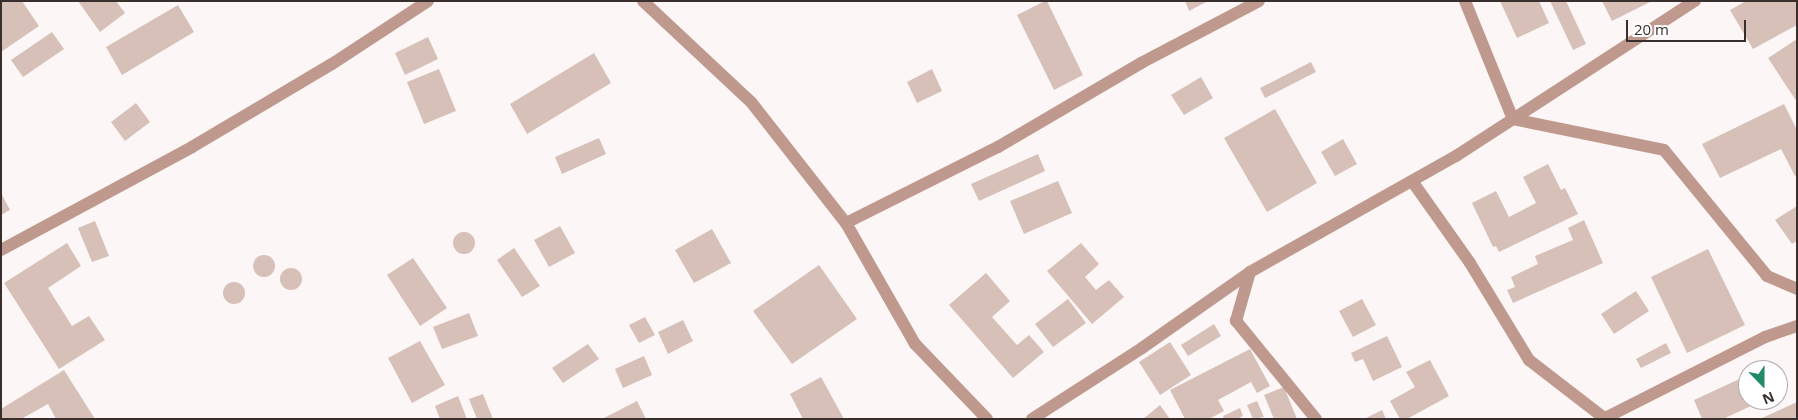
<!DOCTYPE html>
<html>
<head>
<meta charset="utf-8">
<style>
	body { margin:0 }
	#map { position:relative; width:1798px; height:420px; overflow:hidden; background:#fcf7f6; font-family:"Open Sans",sans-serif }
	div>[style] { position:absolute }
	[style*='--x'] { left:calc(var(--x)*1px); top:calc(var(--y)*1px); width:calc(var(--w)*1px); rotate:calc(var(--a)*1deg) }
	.building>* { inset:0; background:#d7c0b8 }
	.round { border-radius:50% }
	.street>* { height:12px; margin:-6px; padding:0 6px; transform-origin:6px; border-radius:6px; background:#bf998d }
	span { translate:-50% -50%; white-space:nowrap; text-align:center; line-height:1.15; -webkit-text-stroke:4.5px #fff; paint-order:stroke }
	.frame { position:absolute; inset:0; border:2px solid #39302d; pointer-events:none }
	.north { position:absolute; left:1738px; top:360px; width:50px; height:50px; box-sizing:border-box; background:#fff; border:1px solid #b0acab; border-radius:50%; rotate:158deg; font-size:14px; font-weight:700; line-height:20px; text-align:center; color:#39302d }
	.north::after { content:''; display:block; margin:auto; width:18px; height:22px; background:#218a67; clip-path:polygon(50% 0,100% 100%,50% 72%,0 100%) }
	.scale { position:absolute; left:1626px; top:20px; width:120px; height:22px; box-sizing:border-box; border:2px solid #39302d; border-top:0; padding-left:6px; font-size:15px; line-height:18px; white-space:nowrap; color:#39302d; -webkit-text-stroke:4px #fff; paint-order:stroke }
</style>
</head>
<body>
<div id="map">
	<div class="building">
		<div style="clip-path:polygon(1px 1px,22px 1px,39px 26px,1px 52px)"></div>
		<div style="clip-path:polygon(78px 1px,116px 1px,125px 13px,100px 32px)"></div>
		<div style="clip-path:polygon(1045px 1px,1047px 1px,1083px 75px,1054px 90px,1017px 15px)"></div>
		<div style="clip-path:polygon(1185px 1px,1208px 1px,1189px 11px)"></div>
		<div style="clip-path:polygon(1500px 1px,1539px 1px,1549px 23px,1517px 38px)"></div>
		<div style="clip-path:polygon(1550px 1px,1566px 1px,1586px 44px,1573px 50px)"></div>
		<div style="clip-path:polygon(1602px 1px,1652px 1px,1612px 21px)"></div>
		<div style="clip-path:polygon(1746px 1px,1797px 1px,1797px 25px,1753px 49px,1730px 10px)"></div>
		<div style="clip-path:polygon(178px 5px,194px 32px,122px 75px,106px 47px)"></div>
		<div style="clip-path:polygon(52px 32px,64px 49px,23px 77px,11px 60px)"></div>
		<div style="clip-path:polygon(428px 37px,438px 59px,405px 75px,395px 53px)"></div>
		<div style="clip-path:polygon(1797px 39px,1797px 102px,1768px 58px)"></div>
		<div style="clip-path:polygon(594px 53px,611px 83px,527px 134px,510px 104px)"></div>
		<div style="clip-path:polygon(1311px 62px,1316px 72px,1265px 98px,1260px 88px)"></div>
		<div style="clip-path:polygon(439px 69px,456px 111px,424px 124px,407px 82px)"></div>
		<div style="clip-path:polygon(932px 69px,942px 91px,917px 103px,907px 82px)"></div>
		<div style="clip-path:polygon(1201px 77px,1213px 98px,1184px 115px,1171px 95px)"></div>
		<div style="clip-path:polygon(136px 103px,150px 122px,125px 141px,111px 122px)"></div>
		<div style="clip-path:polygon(1784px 104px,1797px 130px,1797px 175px,1795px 176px,1781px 149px,1720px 178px,1702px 144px)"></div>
		<div style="clip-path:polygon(1275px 109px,1317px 183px,1267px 212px,1224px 138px)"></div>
		<div style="clip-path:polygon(599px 138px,606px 154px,562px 174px,555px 157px)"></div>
		<div style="clip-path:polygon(1343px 139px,1357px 164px,1335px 176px,1321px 152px)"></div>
		<div style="clip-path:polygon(1038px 154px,1045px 171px,979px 201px,971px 184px)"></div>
		<div style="clip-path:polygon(1548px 164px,1561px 190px,1565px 188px,1578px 214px,1499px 252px,1496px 246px,1493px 247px,1472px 203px,1496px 191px,1509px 217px,1536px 203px,1523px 177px)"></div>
		<div style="clip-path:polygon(1058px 181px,1072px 213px,1024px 234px,1010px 201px)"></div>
		<div style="clip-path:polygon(1px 193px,10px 210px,1px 215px)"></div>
		<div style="clip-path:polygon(1797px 206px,1797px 241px,1792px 244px,1775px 220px)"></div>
		<div style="clip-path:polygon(1584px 220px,1603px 263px,1513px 303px,1507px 290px,1515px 287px,1511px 277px,1538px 264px,1535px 256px,1573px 240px,1568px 228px)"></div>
		<div style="clip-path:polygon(95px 221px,109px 256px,92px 262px,78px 228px)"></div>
		<div style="clip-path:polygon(560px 226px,575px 253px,549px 267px,534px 240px)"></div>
		<div style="clip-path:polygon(712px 229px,731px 263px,694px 283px,675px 250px)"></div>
		<div class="round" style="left:453px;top:232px;width:22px;height:22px"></div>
		<div style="clip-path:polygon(67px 243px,81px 266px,48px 288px,72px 326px,89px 316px,105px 340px,59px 369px,4px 283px)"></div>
		<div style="clip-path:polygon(1081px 243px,1099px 264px,1085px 277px,1096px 290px,1109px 280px,1124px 297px,1092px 324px,1047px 271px)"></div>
		<div style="clip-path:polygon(514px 248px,540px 286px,522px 297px,497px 260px)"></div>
		<div style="clip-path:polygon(1708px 249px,1745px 325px,1687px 353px,1651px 277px)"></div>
		<div class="round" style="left:253px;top:255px;width:22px;height:22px"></div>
		<div style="clip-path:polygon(413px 258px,447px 308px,420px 326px,387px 275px)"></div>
		<div style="clip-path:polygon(819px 265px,857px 319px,792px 364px,753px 311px)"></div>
		<div class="round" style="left:280px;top:268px;width:22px;height:22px"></div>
		<div style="clip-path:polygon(986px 273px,1010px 301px,992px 317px,1017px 345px,1029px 335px,1044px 352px,1013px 378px,949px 305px)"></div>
		<div class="round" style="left:223px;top:282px;width:22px;height:22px"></div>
		<div style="clip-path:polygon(1636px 291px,1649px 311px,1614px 334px,1601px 314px)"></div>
		<div style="clip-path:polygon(1068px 299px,1086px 323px,1053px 347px,1035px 324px)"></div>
		<div style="clip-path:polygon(1362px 299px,1376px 325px,1353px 337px,1339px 311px)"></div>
		<div style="clip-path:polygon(469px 313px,478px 336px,442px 349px,433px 327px)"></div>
		<div style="clip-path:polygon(645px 317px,655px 335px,639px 343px,629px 325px)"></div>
		<div style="clip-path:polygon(683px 320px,693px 341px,668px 354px,658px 332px)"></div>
		<div style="clip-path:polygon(1214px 324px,1221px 336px,1188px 356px,1181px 345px)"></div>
		<div style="clip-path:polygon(1387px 336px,1402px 367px,1373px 381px,1363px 359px,1355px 362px,1351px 353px)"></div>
		<div style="clip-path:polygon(420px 341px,445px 385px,412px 403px,388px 358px)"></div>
		<div style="clip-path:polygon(1170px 342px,1191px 375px,1160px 395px,1139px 362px)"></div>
		<div style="clip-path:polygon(1666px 343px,1671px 353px,1641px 368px,1636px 359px)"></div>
		<div style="clip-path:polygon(588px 344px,599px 359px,563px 383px,552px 368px)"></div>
		<div style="clip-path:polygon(1250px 349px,1270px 386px,1257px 393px,1251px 382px,1218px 400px,1224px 411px,1209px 419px,1185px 419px,1170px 390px)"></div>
		<div style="clip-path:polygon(644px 356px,652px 375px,623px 388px,615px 369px)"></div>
		<div style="clip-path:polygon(1430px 360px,1449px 396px,1407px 419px,1400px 419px,1390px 401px,1415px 387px,1406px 372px)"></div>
		<div style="clip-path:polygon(1770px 366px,1772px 370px,1760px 370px)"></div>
		<div style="clip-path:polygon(64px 370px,95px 419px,56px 419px,48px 404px,21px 419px,1px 419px,1px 409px)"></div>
		<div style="clip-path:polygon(1748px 375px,1748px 400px,1764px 400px,1723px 419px,1702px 419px,1694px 400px)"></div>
		<div style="clip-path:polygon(821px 377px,844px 419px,803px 419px,790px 394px)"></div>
		<div style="clip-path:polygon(1284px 387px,1297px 419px,1274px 419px,1264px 395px)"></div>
		<div style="clip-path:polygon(483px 394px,493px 419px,477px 419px,469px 399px)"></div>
		<div style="clip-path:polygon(458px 396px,467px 419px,440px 419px,435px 406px)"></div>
		<div style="clip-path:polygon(637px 401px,646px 419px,602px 419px)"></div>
		<div style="clip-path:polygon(1257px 401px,1264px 417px,1253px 419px,1247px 405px)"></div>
		<div style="clip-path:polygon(1797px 402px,1797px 419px,1760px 419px)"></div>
		<div style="clip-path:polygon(1160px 405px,1170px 419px,1143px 419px)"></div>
		<div style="clip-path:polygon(1240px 408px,1243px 416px,1237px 419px,1224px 419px,1223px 416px)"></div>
		<div style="clip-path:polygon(1382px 410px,1386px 419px,1364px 419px)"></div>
	</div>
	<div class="street">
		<div style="--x:643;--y:1;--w:148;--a:43.1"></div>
		<div style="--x:751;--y:102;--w:154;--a:51.9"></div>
		<div style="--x:1465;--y:1;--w:127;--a:67.9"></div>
		<div style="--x:1513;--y:119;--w:154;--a:11.6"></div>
		<div style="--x:1664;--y:150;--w:163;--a:50.7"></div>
		<div style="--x:1767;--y:276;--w:33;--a:23"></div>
		<div style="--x:1412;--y:181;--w:100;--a:54.7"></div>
		<div style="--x:1470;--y:263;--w:114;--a:58.7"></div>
		<div style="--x:1529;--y:360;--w:95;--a:37.7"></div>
		<div style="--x:1;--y:250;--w:217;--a:-28.3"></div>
		<div style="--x:192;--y:147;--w:163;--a:-30.7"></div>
		<div style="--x:332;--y:64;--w:115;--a:-33.3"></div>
		<div style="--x:987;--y:419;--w:104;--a:-133.8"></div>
		<div style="--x:915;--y:344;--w:139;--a:-119.7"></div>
		<div style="--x:846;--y:223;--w:170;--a:-26.6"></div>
		<div style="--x:998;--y:147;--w:166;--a:-30.4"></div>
		<div style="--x:1141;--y:63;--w:133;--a:-27.7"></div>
		<div style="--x:1032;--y:419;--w:131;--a:-32.8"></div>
		<div style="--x:1142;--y:348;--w:132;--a:-35.1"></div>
		<div style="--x:1316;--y:419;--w:127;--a:-129.2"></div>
		<div style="--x:1236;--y:321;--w:51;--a:-74.1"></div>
		<div style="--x:1250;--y:272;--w:236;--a:-29.4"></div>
		<div style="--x:1456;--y:156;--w:285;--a:-33"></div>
		<div style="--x:1603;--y:419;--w:182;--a:-26.8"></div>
		<div style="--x:1765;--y:337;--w:34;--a:-19"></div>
	</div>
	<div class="frame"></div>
	<div class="north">N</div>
	<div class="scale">20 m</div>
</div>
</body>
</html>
